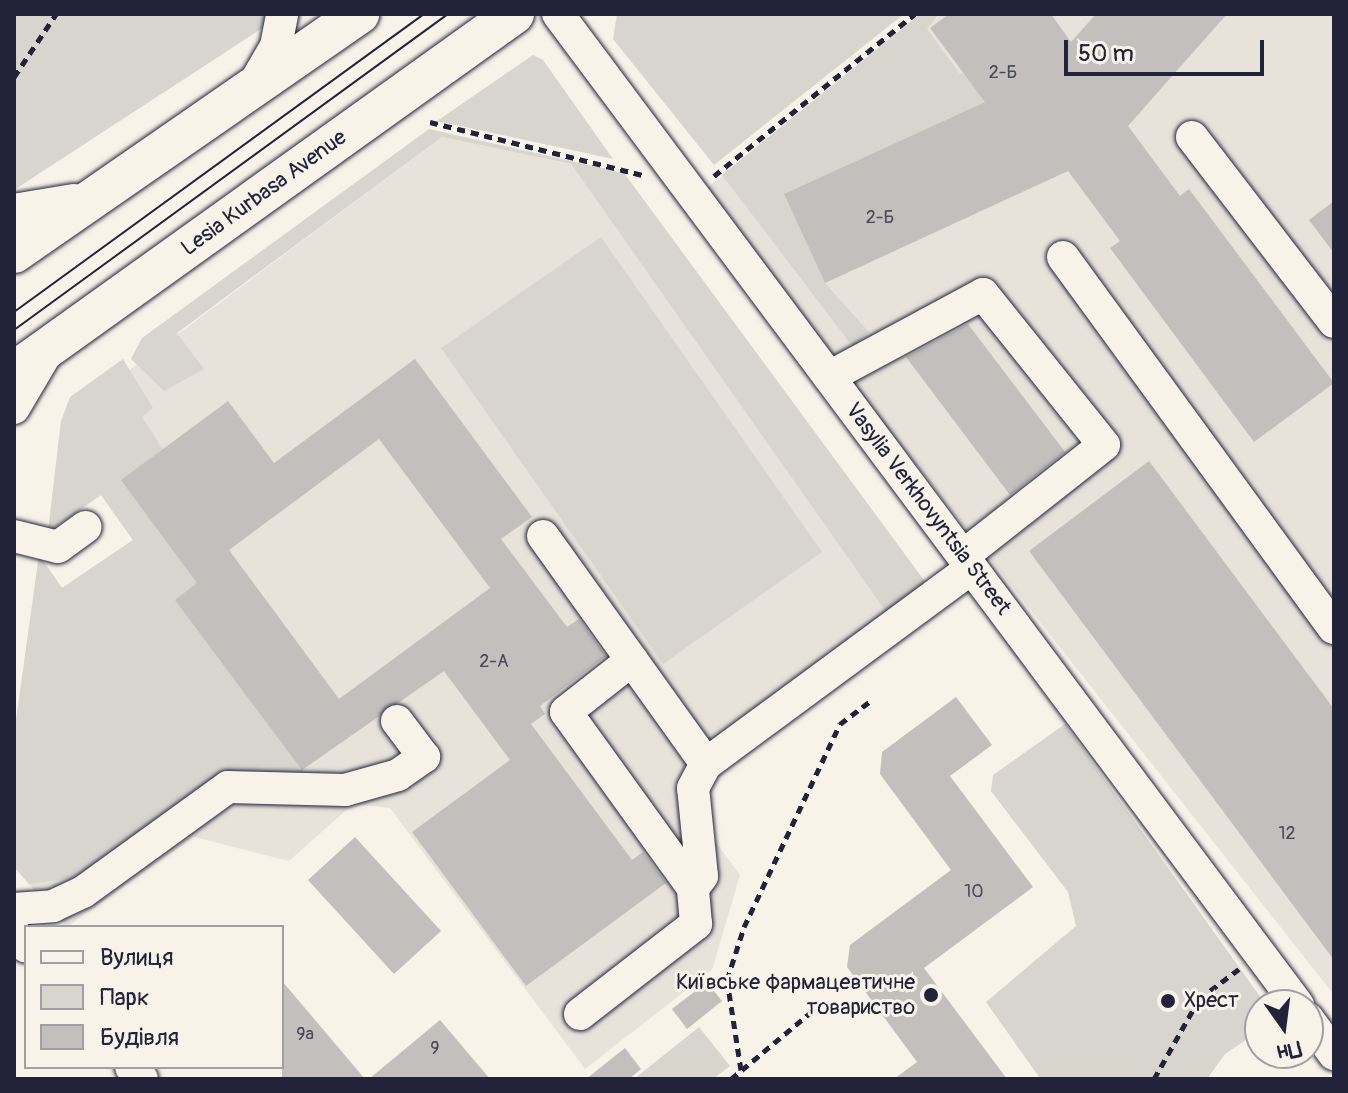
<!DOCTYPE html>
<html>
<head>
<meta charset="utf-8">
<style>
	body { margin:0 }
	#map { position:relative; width:1348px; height:1093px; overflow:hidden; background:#f7f3e8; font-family:Pangolin,sans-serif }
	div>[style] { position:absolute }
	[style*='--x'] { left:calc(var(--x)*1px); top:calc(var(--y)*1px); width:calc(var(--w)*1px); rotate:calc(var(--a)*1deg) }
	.built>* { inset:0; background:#e7e3db }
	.green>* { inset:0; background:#d8d5cf }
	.building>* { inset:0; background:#c2bfbd }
	.path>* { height:5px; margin-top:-2.5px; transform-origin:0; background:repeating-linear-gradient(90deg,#22223b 0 8px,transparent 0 14px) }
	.roads { filter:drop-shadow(0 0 2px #22223b) drop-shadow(0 0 2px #22223b) }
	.minor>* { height:32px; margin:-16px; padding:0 16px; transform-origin:16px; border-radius:16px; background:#f7f3e8 }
	.major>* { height:40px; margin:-20px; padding:0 20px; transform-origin:20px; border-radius:20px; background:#f7f3e8 }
	.tram>* { height:2px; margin:-1px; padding:0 1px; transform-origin:1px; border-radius:1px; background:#22223b }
	.dots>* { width:22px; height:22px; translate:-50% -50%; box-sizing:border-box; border:4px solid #f7f3e8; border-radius:50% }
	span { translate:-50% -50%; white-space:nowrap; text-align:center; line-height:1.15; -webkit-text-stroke:6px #f7f3e8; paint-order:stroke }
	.number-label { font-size:18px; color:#4a495c }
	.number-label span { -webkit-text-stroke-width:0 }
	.street-label { font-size:22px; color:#22223b }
	.poi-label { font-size:22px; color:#22223b }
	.right { translate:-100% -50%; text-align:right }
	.left { translate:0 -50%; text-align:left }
	.frame { position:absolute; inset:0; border:16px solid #22223b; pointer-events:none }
	.legend { position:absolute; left:24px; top:925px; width:260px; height:144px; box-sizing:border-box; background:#f7f3e8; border:2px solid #a29fa3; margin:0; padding:10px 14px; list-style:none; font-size:24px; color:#22223b }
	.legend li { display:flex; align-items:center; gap:16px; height:40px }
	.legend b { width:40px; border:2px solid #a29fa3 }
	.north { position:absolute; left:1244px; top:989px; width:80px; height:80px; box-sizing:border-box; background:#f7f3e8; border:2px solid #a29fa3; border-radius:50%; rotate:166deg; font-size:22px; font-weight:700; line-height:32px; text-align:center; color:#22223b }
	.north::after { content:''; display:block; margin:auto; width:28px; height:36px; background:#22223b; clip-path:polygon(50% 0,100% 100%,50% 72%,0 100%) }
	.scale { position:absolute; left:1064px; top:40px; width:200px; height:36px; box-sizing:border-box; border:4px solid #22223b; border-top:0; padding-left:10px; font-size:24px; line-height:28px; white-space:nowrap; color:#22223b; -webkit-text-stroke:6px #f7f3e8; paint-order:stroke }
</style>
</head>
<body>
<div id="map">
	<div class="built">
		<div style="clip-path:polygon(941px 14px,1334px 14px,1334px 995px,701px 192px)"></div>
		<div style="clip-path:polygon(442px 137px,571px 164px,886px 612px,706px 780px,706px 829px,740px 875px,712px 970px,585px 1069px,390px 808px,353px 804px,289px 861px,194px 837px,67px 927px,14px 867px,14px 735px,39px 555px,62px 588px,133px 540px,101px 495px,48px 532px,61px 421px)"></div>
	</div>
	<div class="green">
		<div style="clip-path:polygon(14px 14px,272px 14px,264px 27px,14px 190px)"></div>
		<div style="clip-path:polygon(617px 14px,904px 14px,714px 165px,613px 39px)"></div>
		<div style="clip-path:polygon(920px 14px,939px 14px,927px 29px,960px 74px,974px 67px,996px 97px,784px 194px,825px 283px,869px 332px,853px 347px,722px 175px)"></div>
		<div style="clip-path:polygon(533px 55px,543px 60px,613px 159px,437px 121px)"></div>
		<div style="clip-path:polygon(429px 129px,624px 173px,932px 591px,886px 612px,571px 164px,442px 137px,177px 333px,204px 369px,164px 391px,131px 359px,142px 338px)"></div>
		<div style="clip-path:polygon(601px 237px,822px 552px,663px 664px,441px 348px)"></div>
		<div style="clip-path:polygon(123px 359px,153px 408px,142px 417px,163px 449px,122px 480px,198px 583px,176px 600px,305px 774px,225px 773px,94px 875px,29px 884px,14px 867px,14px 735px,39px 555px,62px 588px,133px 540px,101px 495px,48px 532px,61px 421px,70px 397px)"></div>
		<div style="clip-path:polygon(1065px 724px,1264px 1002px,1258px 1032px,1225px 1054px,1207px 1079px,1039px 1077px,986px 1002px,1076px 926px,1068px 892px,991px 791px,993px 775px)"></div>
		<div style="clip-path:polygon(699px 1027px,730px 1066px,713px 1079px,634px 1079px)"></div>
	</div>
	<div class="building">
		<div style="clip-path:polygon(949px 14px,1051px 14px,1071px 42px,1096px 14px,1227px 14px,1128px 126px,1180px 196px,1189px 189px,1334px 383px,1254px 442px,1110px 248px,1120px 241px,1068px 171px,825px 283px,784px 194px,985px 102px,930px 28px)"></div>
		<div style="clip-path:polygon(1334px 201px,1334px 253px,1309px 220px)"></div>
		<div style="clip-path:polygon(968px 324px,1065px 452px,1010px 495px,906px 357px)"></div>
		<div style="clip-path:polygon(evenodd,415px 359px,532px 517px,501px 539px,567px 627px,579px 619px,606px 656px,540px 706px,545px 714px,531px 724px,632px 860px,643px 852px,666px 883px,526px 986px,412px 832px,510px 760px,444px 671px,302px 770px,175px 600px,197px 583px,121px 480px,228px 401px,274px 463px,415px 359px,379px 439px,490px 588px,339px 699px,229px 550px,379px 439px)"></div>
		<div style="clip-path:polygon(1149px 461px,1334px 709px,1334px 960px,1029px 551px)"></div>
		<div style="clip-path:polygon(956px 697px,992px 745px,950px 776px,1033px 887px,924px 968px,1007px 1079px,894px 1079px,917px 1062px,847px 967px,850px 945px,951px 870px,880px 774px,882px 752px)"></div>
		<div style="clip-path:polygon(355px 837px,441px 931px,394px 974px,308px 880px)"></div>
		<div style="clip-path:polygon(282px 981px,365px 1079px,282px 1079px)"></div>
		<div style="clip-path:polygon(707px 982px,722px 1001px,687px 1029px,672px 1009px)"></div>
		<div style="clip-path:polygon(440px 1020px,490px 1079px,369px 1079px)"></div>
		<div style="clip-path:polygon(625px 1048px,641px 1069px,629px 1079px,586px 1079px)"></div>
	</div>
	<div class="path">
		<div style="--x:14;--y:77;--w:76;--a:-56.3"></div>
		<div style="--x:430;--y:122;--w:219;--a:14"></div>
		<div style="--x:714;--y:176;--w:258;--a:-38.9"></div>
		<div style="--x:741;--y:1070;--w:91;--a:-98.8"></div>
		<div style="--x:727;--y:980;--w:56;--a:-72.2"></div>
		<div style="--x:744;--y:927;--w:225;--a:-64.7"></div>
		<div style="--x:840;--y:724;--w:41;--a:-37.1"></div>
		<div style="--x:731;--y:1079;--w:103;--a:-39.9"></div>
		<div style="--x:1154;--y:1079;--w:92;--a:-60.6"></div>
		<div style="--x:1199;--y:999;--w:50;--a:-36.9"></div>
	</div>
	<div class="roads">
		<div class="minor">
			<div style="--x:558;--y:14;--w:1237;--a:53.25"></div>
			<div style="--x:254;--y:84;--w:44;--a:-59.9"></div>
			<div style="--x:276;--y:46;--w:33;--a:-79"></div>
			<div style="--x:1192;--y:137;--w:233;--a:52.5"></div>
			<div style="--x:1063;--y:257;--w:459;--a:53.9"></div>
			<div style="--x:829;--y:377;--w:175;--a:-28.3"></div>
			<div style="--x:983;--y:294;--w:193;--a:51.3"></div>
			<div style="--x:1104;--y:445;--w:179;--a:141.8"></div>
			<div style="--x:14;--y:408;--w:65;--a:-59.5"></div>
			<div style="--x:14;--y:536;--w:45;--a:14"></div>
			<div style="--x:58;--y:547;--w:34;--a:-36"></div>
			<div style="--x:543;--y:536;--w:280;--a:54.4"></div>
			<div style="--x:632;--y:660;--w:84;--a:141.8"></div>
			<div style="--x:566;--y:712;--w:217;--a:54.2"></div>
			<div style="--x:693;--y:888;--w:15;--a:-53"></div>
			<div style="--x:702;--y:876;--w:88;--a:-95.8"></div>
			<div style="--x:693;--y:788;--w:27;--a:-62"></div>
			<div style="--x:706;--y:764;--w:330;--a:-36.4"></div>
			<div style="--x:14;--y:909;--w:39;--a:-4"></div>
			<div style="--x:53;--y:906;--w:33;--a:-25"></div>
			<div style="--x:83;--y:892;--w:179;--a:-35.9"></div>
			<div style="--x:228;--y:787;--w:117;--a:1.5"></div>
			<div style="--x:345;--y:790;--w:55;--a:-15.8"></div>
			<div style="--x:398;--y:775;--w:32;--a:-35"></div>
			<div style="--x:424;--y:757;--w:45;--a:-126.9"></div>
			<div style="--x:14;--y:933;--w:18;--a:49"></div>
			<div style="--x:580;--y:1014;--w:147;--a:-37.8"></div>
			<div style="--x:696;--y:924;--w:36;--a:-95"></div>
			<div style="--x:1308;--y:1019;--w:44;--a:53.4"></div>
			<div style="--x:131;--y:1067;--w:16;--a:47"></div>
		</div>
		<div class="major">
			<div style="--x:14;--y:214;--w:61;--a:-9.5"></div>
			<div style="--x:14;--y:253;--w:420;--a:-34.7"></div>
			<div style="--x:14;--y:372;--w:615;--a:-35.6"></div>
		</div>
	</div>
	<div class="tram">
		<div style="--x:14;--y:312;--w:507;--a:-36.01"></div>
		<div style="--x:14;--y:330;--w:537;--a:-36.06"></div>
	</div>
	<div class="dots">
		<div style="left:931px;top:995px;background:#22223b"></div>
		<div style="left:1168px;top:1001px;background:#22223b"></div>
	</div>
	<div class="number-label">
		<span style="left:1003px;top:73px">2-Б</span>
		<span style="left:880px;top:218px">2-Б</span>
		<span style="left:494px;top:662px">2-А</span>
		<span style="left:1287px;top:834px">12</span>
		<span style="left:974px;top:892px">10</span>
		<span style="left:305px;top:1035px">9а</span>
		<span style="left:435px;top:1049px">9</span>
	</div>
	<div class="street-label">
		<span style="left:264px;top:193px;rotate:-36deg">Lesia Kurbasa Avenue</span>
		<span style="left:928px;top:509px;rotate:53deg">Vasylia Verkhovyntsia Street</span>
	</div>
	<div class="poi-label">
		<span class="right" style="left:915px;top:995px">Київське фармацевтичне<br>товариство</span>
		<span class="left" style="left:1184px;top:1001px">Хрест</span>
	</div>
	<div class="frame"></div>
	<ul class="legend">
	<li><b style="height:10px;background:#f7f3e8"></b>Вулиця</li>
	<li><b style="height:22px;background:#d8d5cf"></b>Парк</li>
	<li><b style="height:22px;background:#c2bfbd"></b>Будівля</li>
	</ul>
	<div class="north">Пн</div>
	<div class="scale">50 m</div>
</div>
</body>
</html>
